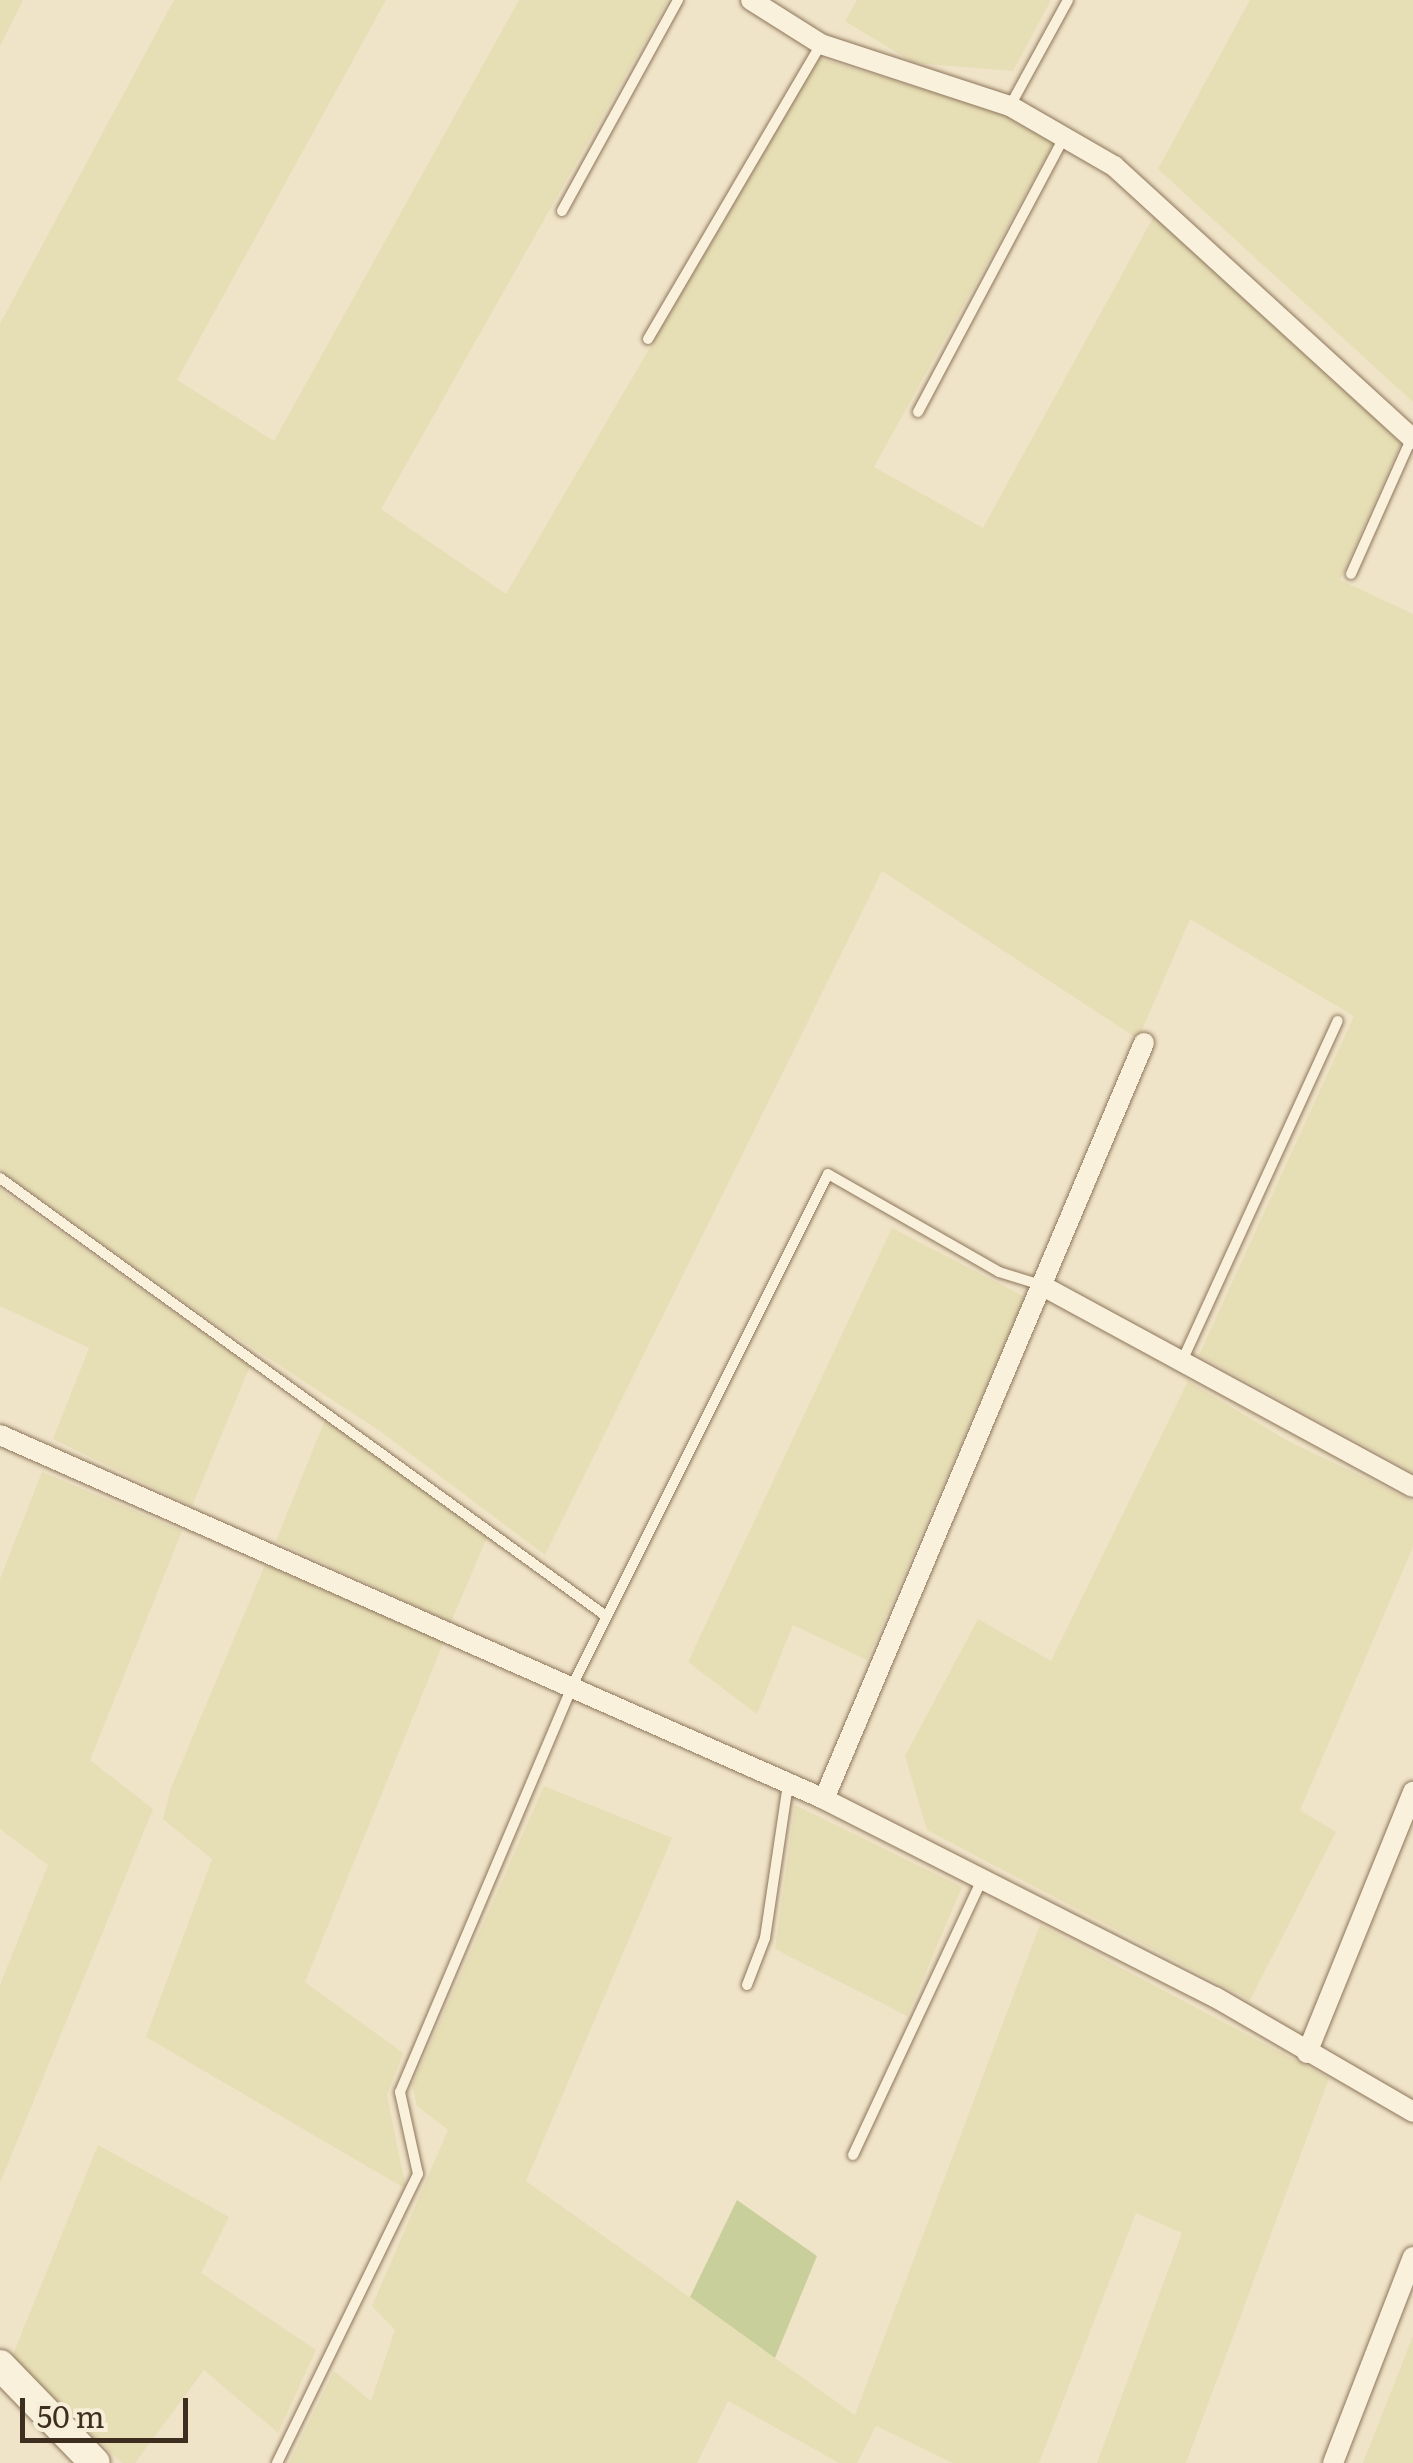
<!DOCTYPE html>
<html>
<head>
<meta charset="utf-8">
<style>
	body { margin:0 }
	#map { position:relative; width:1413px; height:2463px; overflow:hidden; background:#f0e4c8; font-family:Literata,serif }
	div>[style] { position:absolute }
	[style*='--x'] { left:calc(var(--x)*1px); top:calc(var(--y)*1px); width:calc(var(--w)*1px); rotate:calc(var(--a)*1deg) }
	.farmland>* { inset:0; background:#e6deb5 }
	.green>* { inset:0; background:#c9cf9b }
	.roads { filter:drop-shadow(0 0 2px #8d765c) drop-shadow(0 0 2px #8d765c) }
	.lane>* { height:10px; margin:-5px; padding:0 5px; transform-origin:5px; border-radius:5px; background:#faf1dc }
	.street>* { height:20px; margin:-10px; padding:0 10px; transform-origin:10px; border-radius:10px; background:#faf1dc }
	.secondary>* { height:30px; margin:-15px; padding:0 15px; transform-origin:15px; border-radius:15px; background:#faf1dc }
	span { translate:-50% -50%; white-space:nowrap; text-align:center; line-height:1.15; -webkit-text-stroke:9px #f7eed8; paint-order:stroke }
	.scale { position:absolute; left:20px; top:2398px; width:168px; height:45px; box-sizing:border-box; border:5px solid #3d2e20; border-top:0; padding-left:12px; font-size:30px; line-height:35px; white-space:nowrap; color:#3d2e20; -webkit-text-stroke:8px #f7eed8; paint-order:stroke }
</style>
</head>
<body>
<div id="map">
	<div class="farmland">
		<div style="clip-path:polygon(0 0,23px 0,0 46px)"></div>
		<div style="clip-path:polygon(174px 0,386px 0,177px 380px,274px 441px,519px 0,668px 0,381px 509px,506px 594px,819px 58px,1007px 115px,1054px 142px,874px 467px,983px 528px,1155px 214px,1401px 443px,1340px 580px,1413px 614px,1413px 1472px,1199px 1355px,1354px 1016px,1190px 919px,1138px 1039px,882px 871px,545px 1555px,380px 1431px,207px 1318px,0 1170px,0 324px)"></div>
		<div style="clip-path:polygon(857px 0,1051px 0,1013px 71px,914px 63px,845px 21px)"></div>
		<div style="clip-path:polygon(1250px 0,1413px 0,1413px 402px,1158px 169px)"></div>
		<div style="clip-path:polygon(0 1189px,250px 1366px,192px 1506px,53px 1439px,89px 1348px,0 1306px)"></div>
		<div style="clip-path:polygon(892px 1228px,1025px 1297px,867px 1660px,793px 1625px,757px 1714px,688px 1662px)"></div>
		<div style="clip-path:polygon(1188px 1381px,1288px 1441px,1413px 1501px,1413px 1547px,1300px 1810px,1336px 1832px,1250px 2000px,927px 1830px,905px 1756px,978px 1619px,1051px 1661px)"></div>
		<div style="clip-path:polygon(327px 1415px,488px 1535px,451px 1622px,276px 1541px)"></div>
		<div style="clip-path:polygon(42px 1472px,182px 1531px,90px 1760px,153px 1809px,0 2183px,0 1985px,48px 1865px,0 1829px,0 1579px)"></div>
		<div style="clip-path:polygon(265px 1565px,444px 1641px,305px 1982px,403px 2053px,387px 2095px,406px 2189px,146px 2037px,212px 1859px,163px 1819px,171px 1788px)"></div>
		<div style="clip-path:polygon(544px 1786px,672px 1838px,526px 2181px,855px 2415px,1040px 1925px,1329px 2078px,1186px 2463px,1097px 2463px,1182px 2233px,1136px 2213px,1039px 2463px,953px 2463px,876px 2426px,857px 2463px,839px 2463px,728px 2401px,697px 2463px,289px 2463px,334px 2371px,371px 2401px,395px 2330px,372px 2306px,448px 2130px,417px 2106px,412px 2085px)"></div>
		<div style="clip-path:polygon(795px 1805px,962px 1887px,907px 2016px,775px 1949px)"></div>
		<div style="clip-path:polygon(98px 2145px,229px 2217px,201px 2273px,316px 2350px,278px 2433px,204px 2370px,135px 2463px,122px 2463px,12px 2357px)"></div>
		<div style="clip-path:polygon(1413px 2336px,1413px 2463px,1363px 2463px)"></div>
	</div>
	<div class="green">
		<div style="clip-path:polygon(737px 2200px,817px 2256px,775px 2358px,690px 2297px)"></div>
	</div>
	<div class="roads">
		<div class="lane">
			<div style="--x:1010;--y:106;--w:121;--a:-61.3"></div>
			<div style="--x:562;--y:211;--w:241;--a:-61.2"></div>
			<div style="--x:648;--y:339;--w:342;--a:-59.6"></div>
			<div style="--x:918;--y:412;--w:313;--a:-62"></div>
			<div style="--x:1351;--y:574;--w:148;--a:-66"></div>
			<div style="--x:0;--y:1178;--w:748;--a:35.86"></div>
			<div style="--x:1182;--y:1361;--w:374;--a:-65.4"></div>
			<div style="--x:747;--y:1985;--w:50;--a:-69"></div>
			<div style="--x:765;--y:1938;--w:156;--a:-81.5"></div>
			<div style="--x:853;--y:2155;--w:304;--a:-64.9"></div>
			<div style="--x:277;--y:2463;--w:322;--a:-64"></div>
			<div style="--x:418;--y:2174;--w:84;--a:-102.4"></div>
			<div style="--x:400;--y:2092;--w:441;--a:-67"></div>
			<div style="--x:572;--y:1686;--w:572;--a:-63.43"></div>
			<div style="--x:828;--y:1174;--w:197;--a:29.8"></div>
			<div style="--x:999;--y:1272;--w:44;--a:17.2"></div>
		</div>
		<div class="street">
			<div style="--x:751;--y:0;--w:83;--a:32.2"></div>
			<div style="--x:821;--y:44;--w:199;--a:18.2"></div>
			<div style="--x:1010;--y:106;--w:120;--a:30"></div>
			<div style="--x:1114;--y:166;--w:405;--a:42.4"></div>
			<div style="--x:1041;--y:1285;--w:423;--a:28.5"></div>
			<div style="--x:0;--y:1435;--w:901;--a:23.83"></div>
			<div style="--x:824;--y:1799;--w:438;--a:26.9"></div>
			<div style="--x:1215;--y:1997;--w:229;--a:30.1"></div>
			<div style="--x:824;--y:1799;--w:821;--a:-67.06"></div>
			<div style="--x:1307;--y:2053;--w:282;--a:-67.9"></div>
			<div style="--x:1333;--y:2463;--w:221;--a:-68.8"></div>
		</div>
		<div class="secondary">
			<div style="--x:0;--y:2365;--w:136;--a:45.9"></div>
		</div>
	</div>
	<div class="scale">50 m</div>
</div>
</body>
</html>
